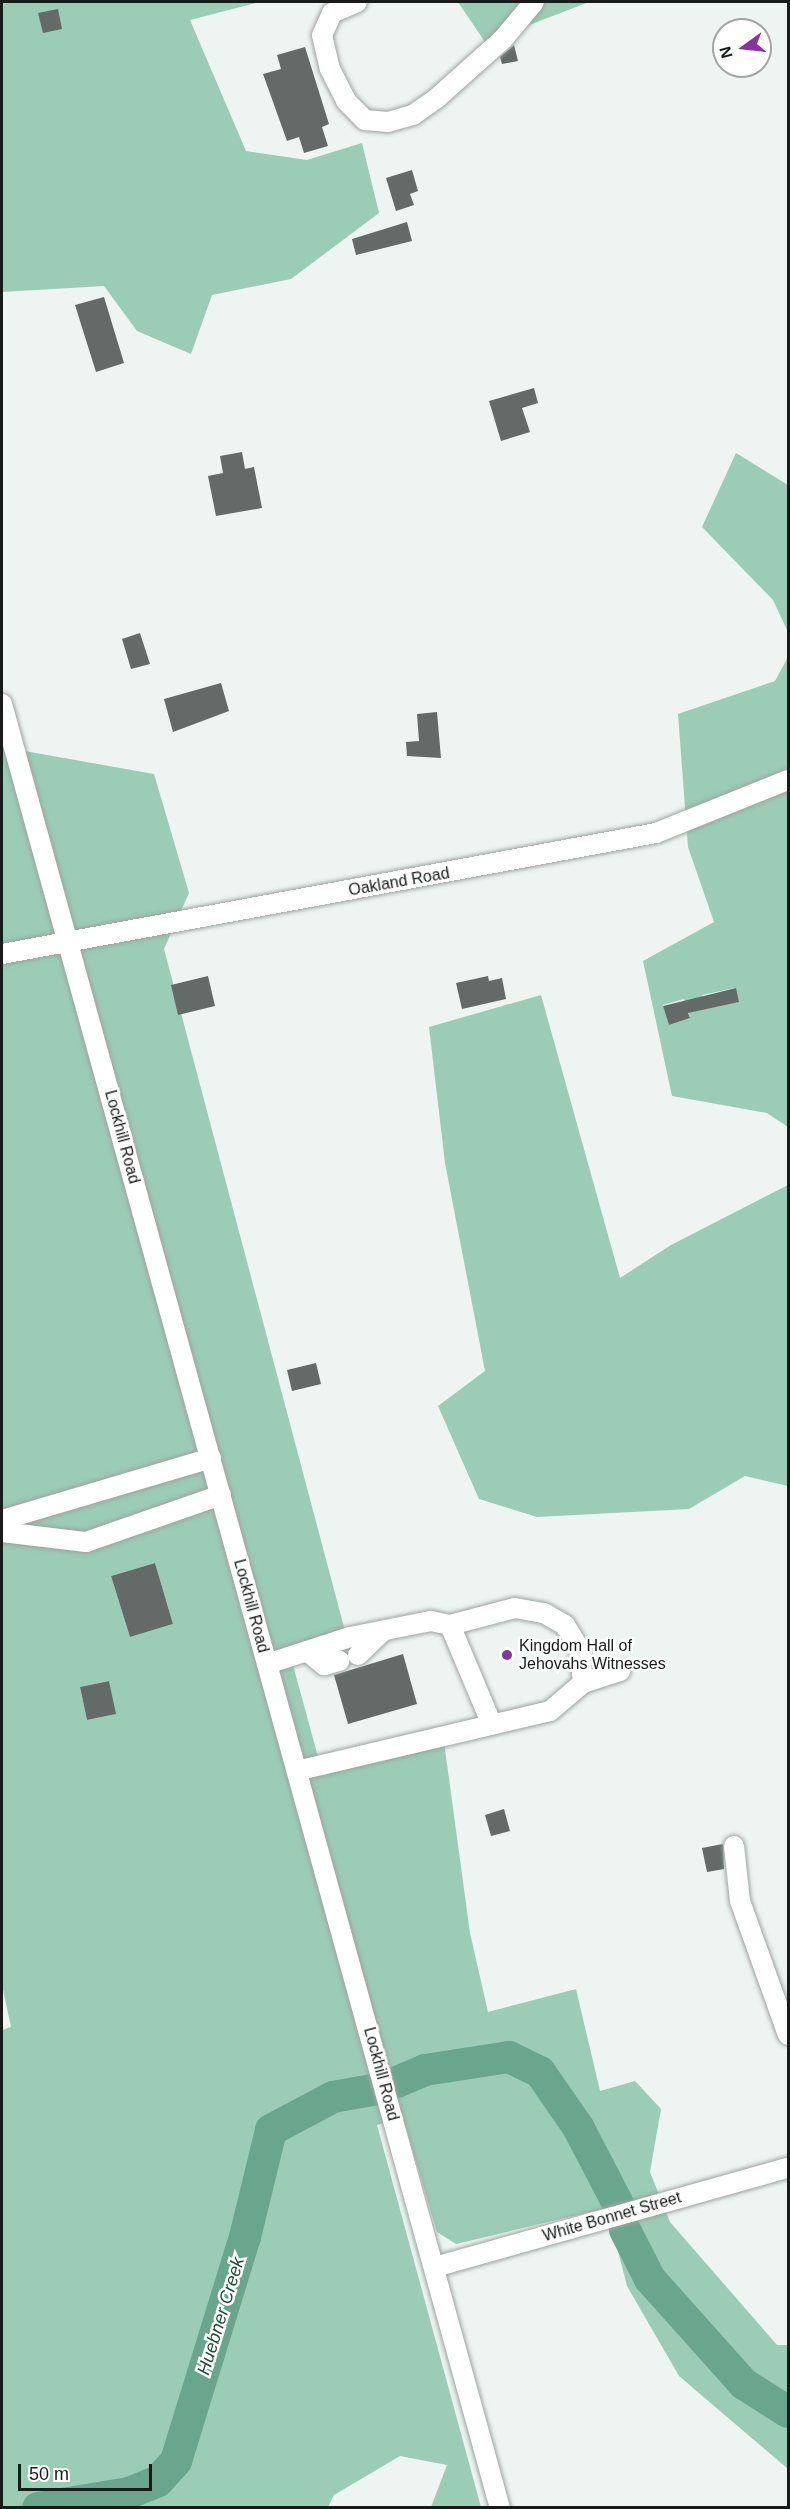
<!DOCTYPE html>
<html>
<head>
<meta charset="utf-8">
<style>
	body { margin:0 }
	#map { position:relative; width:790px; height:2509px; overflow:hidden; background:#edf4f1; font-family:Helvetica,sans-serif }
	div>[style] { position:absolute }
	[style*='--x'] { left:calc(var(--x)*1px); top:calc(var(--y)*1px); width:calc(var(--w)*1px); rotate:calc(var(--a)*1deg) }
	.green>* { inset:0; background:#9bccb6 }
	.river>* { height:32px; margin:-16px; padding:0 16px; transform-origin:16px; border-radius:16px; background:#6aa68e }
	.building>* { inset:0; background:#646a67 }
	.roads { filter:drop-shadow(0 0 2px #9da3a0) drop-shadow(0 0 2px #9da3a0) }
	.minor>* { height:20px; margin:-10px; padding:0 10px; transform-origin:10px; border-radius:10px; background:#fff }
	.dots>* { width:16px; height:16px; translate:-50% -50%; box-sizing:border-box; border:3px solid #fff; border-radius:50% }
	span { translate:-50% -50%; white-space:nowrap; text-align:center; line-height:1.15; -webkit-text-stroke:5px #fff; paint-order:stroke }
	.street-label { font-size:16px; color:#181b19 }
	.poi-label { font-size:16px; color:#181b19 }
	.left { translate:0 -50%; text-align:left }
	.water-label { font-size:18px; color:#1b4d3b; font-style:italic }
	.frame { position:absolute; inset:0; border:3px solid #181b19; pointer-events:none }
	.north { position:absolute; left:712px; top:18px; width:60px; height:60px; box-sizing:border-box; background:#fff; border:2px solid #a3a4a3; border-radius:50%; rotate:255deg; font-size:16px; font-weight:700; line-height:24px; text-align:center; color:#181b19 }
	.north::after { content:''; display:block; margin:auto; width:21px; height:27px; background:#8734a3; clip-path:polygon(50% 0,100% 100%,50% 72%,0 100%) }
	.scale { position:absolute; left:18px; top:2464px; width:134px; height:27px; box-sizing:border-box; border:3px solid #181b19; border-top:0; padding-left:8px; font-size:18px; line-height:21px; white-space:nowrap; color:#181b19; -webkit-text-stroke:4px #fff; paint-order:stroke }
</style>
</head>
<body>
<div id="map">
	<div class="green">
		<div style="clip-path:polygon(2px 2px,260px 2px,190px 20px,246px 151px,307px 160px,362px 143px,379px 213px,291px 279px,212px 295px,191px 354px,137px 331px,104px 286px,2px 292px)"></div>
		<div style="clip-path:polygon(458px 2px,589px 2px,485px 42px)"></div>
		<div style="clip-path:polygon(736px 453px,788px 485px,788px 632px,773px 600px,702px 527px)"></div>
		<div style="clip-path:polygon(evenodd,788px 657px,788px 1127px,767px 1113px,672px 1096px,643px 961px,714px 922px,688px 847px,678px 714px,775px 681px,788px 657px,735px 988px,738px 1002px,705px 1009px,702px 995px,735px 988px,788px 657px,684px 999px,690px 1018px,669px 1025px,663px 1005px,684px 999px)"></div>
		<div style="clip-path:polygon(evenodd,2px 747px,154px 774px,189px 893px,164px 949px,345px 1631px,288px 1647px,323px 1775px,444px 1742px,470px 1933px,488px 2012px,576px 1989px,600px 2091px,635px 2081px,661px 2109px,650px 2172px,670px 2222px,777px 2345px,788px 2345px,788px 2469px,679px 2376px,627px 2286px,607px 2208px,456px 2244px,437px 2232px,403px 2118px,377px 2125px,481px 2507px,431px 2507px,447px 2465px,400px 2456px,334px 2495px,328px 2507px,2px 2507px,2px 2030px,11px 2027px,2px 1985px,2px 747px,155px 1563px,173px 1624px,130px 1637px,111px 1576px,155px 1563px,2px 747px,109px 1681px,115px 1714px,87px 1720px,80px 1687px,109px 1681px)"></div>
		<div style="clip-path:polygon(541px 995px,620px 1278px,671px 1245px,788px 1185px,788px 1486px,745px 1476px,689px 1509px,537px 1517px,479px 1499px,438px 1406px,485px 1371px,445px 1163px,429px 1027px)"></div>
	</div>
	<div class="river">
		<div style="--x:397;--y:2082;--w:30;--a:-23"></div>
		<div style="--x:425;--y:2070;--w:85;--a:-8.8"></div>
		<div style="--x:509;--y:2057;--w:34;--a:26"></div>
		<div style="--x:540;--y:2072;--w:67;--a:55.4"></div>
		<div style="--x:578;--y:2127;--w:87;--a:62.5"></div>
		<div style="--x:625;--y:2230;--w:55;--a:63"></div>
		<div style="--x:650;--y:2279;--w:141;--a:48.2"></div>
		<div style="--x:744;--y:2384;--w:52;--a:32.5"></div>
		<div style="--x:38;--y:2508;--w:92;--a:-9.4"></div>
		<div style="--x:129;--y:2493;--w:31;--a:-22"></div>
		<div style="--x:158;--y:2481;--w:27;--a:-48"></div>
		<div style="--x:176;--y:2461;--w:234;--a:-72.9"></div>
		<div style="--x:245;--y:2237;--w:110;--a:-76.3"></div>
		<div style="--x:271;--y:2130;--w:70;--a:-28"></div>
		<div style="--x:333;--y:2097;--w:40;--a:-10"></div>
	</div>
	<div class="building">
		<div style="clip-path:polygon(58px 9px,62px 29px,43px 33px,38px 13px)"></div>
		<div style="clip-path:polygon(514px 45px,518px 61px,502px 64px,500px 57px)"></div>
		<div style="clip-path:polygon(305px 47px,329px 124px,322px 127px,328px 146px,304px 153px,299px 137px,287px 141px,263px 74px,281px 69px,277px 55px)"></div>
		<div style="clip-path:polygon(412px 170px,418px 191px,410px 194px,414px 205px,396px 211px,386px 178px)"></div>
		<div style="clip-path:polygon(407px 222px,412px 241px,356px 255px,352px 239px)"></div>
		<div style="clip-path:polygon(104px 297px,124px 363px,96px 372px,75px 305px)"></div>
		<div style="clip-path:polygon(534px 388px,538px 403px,522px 408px,530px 432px,501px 441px,489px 401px)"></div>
		<div style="clip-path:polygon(242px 452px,245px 469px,254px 467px,262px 508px,216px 516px,208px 476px,223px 473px,220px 456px)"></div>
		<div style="clip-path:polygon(140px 633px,150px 664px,131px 669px,122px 639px)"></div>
		<div style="clip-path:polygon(221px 683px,229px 711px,173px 732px,164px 699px)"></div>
		<div style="clip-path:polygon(437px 712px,441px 758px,407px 756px,406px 742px,419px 741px,417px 714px)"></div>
		<div style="clip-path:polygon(208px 976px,215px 1006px,178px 1015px,171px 985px)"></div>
		<div style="clip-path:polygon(488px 976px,489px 981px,502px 978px,506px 999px,462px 1009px,456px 983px)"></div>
		<div style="clip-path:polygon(736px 988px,739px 1002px,688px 1013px,690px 1018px,669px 1025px,663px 1006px)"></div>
		<div style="clip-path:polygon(316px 1363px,321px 1384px,292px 1391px,287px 1370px)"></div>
		<div style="clip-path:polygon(155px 1563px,173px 1624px,130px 1637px,111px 1576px)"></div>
		<div style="clip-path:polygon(403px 1654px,417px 1704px,348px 1724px,334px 1675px)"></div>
		<div style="clip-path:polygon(109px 1681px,116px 1714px,87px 1720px,80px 1687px)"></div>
		<div style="clip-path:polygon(504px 1809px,510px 1831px,491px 1836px,485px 1815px)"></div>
		<div style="clip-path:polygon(723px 1844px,724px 1869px,707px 1872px,702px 1848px)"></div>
	</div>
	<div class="roads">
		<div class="minor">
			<div style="--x:357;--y:2;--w:27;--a:156"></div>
			<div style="--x:332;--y:13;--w:24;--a:114"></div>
			<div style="--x:322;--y:35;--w:35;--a:77"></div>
			<div style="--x:330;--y:69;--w:36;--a:63"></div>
			<div style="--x:346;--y:101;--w:27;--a:45"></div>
			<div style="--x:365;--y:120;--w:23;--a:5"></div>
			<div style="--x:388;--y:122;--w:26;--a:-16"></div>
			<div style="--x:413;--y:115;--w:29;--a:-35"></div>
			<div style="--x:437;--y:98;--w:89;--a:-41.8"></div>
			<div style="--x:503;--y:39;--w:48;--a:-50"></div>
			<div style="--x:2;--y:704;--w:1871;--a:74.57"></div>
			<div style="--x:2;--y:954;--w:665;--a:-10.48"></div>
			<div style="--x:656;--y:833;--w:142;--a:-21.9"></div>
			<div style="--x:2;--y:1520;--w:218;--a:-16.5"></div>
			<div style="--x:2;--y:1532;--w:85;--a:6.8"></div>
			<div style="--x:86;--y:1542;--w:143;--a:-19.2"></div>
			<div style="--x:450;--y:1625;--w:108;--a:67.2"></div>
			<div style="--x:308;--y:1652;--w:21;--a:39"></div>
			<div style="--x:324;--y:1665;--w:16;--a:-15"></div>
			<div style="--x:358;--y:1655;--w:35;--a:-44"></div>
			<div style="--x:267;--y:1664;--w:87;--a:-18"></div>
			<div style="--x:350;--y:1637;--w:83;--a:-11.2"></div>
			<div style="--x:431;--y:1621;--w:19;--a:12"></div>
			<div style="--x:450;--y:1625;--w:67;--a:-14.7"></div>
			<div style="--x:515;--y:1608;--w:29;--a:10"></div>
			<div style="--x:544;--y:1613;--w:24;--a:30"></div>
			<div style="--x:565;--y:1625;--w:29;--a:59"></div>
			<div style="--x:580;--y:1650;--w:33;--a:85"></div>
			<div style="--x:583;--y:1683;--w:43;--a:139.7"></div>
			<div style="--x:550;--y:1711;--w:260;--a:166.7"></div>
			<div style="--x:583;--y:1683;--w:39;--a:-18"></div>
			<div style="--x:734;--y:1846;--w:55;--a:83.8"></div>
			<div style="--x:740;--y:1901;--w:142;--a:70.3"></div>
			<div style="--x:435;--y:2267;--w:367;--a:-15.7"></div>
		</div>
	</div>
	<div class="dots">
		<div style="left:507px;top:1655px;background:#8734a3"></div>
	</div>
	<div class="street-label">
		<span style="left:399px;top:882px;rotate:-10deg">Oakland Road</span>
		<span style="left:122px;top:1137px;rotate:75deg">Lockhill Road</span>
		<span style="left:251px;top:1606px;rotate:75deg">Lockhill Road</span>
		<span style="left:381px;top:2074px;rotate:75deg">Lockhill Road</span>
		<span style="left:612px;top:2217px;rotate:-16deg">White Bonnet Street</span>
	</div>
	<div class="poi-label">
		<span class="left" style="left:519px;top:1655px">Kingdom Hall of<br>Jehovahs Witnesses</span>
	</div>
	<div class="water-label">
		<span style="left:221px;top:2316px;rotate:-73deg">Huebner Creek</span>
	</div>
	<div class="frame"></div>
	<div class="north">N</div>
	<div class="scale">50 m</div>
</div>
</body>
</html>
